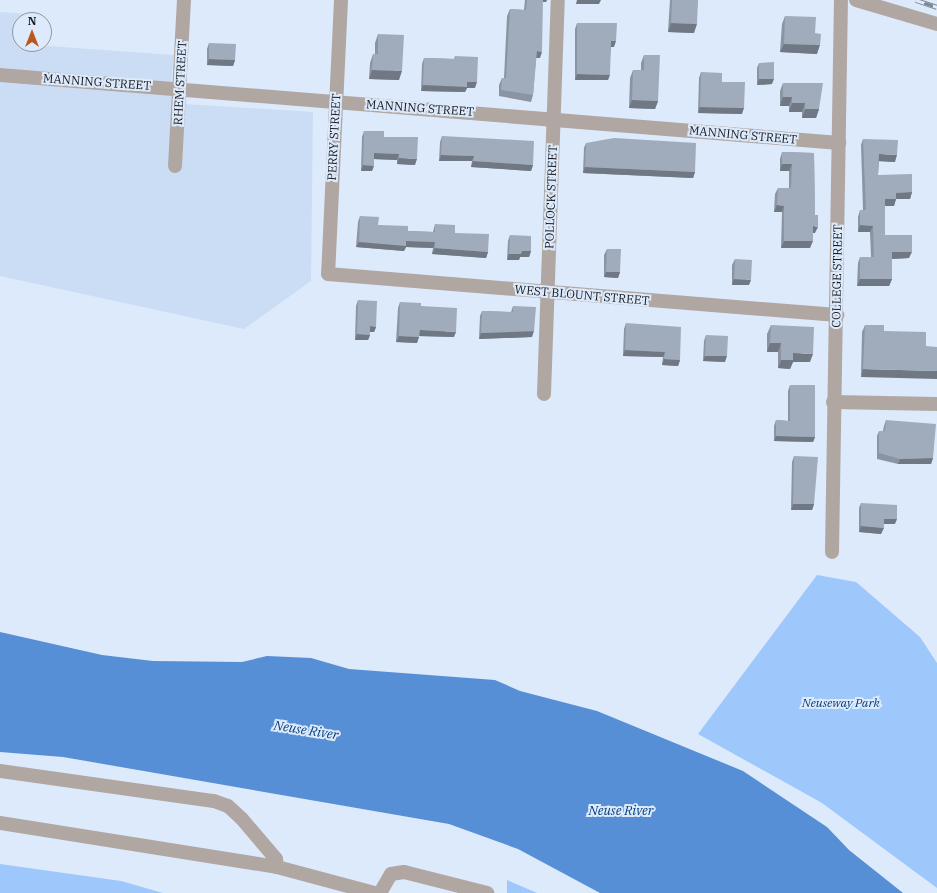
<!DOCTYPE html>
<html>
<head>
<meta charset="utf-8">
<style>
	body { margin:0 }
	#map { position:relative; width:937px; height:893px; overflow:hidden; background:#ddeafb; font-family:"IBM Plex Serif",serif }
	div>[style] { position:absolute }
	[style*='--x'] { left:calc(var(--x)*1px); top:calc(var(--y)*1px); width:calc(var(--w)*1px); rotate:calc(var(--a)*1deg) }
	.built>* { inset:0; background:#cbddf4 }
	.green>* { inset:0; background:#9ec7fc }
	.water>* { inset:0; background:#578fd6 }
	.minor>* { height:14px; margin:-7px; padding:0 7px; transform-origin:7px; border-radius:7px; background:#b0a7a3 }
	.rail>* { height:4.5px; margin-top:-2.25px; transform-origin:0; background:repeating-linear-gradient(90deg,#ddeafb 0 9px,#7f8894 0 18px); box-sizing:border-box; border-block:1px solid #7f8894 }
	.wall>* { inset:0; background:#8a94a2 }
	.shaded-wall>* { inset:0; background:#707884 }
	.building>* { inset:0; background:#a0acbc }
	span { translate:-50% -50%; white-space:nowrap; text-align:center; line-height:1.15; -webkit-text-stroke:4px #ddeafb; paint-order:stroke }
	.street-label { font-size:12px; color:#161a20 }
	.park-label { font-size:12px; color:#003c7b; font-style:italic }
	.water-label { font-size:13px; color:#003c7c; font-style:italic }
	.north { position:absolute; left:12px; top:12px; width:40px; height:40px; box-sizing:border-box; background:#ddeafb; border:1px solid #8d97a3; border-radius:50%; rotate:0deg; font-size:11px; font-weight:700; line-height:16px; text-align:center; color:#161a20 }
	.north::after { content:''; display:block; margin:auto; width:14px; height:18px; background:#ba571d; clip-path:polygon(50% 0,100% 100%,50% 72%,0 100%) }
</style>
</head>
<body>
<div id="map">
	<div class="built">
		<div style="clip-path:polygon(0 12px,42px 15px,41px 20px,20px 20px,20px 44px,174px 55px,170px 93px,184px 104px,313px 112px,311px 281px,244px 329px,0 276px)"></div>
	</div>
	<div class="green">
		<div style="clip-path:polygon(817px 575px,856px 582px,920px 637px,937px 663px,937px 888px,822px 803px,698px 734px)"></div>
		<div style="clip-path:polygon(0 864px,121px 881px,163px 893px,0 893px)"></div>
		<div style="clip-path:polygon(507px 880px,537px 893px,507px 893px)"></div>
	</div>
	<div class="water">
		<div style="clip-path:polygon(0 632px,102px 655px,153px 661px,242px 662px,267px 656px,311px 658px,349px 669px,495px 680px,520px 691px,597px 711px,743px 771px,827px 827px,849px 850px,903px 893px,600px 893px,518px 849px,449px 824px,63px 757px,0 752px)"></div>
	</div>
	<div class="minor">
		<div style="--x:341;--y:0;--w:274;--a:92.7"></div>
		<div style="--x:328;--y:274;--w:511;--a:4.61"></div>
		<div style="--x:856;--y:0;--w:84;--a:16.5"></div>
		<div style="--x:0;--y:75;--w:842;--a:4.63"></div>
		<div style="--x:175;--y:166;--w:166;--a:-86.9"></div>
		<div style="--x:544;--y:394;--w:394;--a:-88"></div>
		<div style="--x:833;--y:402;--w:104;--a:1.1"></div>
		<div style="--x:832;--y:552;--w:552;--a:-89.07"></div>
		<div style="--x:0;--y:771;--w:216;--a:8"></div>
		<div style="--x:214;--y:801;--w:15;--a:20"></div>
		<div style="--x:228;--y:806;--w:19;--a:43"></div>
		<div style="--x:242;--y:819;--w:52;--a:49.6"></div>
		<div style="--x:276;--y:859;--w:8;--a:83"></div>
		<div style="--x:0;--y:823;--w:280;--a:9"></div>
		<div style="--x:277;--y:867;--w:100;--a:15"></div>
		<div style="--x:380;--y:893;--w:22;--a:-60"></div>
		<div style="--x:391;--y:874;--w:13;--a:-9"></div>
		<div style="--x:404;--y:872;--w:86;--a:14.2"></div>
	</div>
	<div class="rail">
		<div style="--x:916;--y:0;--w:22;--a:18"></div>
	</div>
	<div class="wall">
		<div style="clip-path:polygon(525px 0,547px 0,546px 2px,542px 2px,540px 58px,536px 58px,533px 95px,531px 102px,499px 96px,499px 85px,502px 78px,504px 78px,507px 16px,510px 9px,524px 10px)"></div>
		<div style="clip-path:polygon(670px 0,698px 0,694px 33px,668px 32px)"></div>
		<div style="clip-path:polygon(785px 16px,815px 33px,817px 54px,780px 52px,782px 24px)"></div>
		<div style="clip-path:polygon(577px 23px,614px 47px,611px 47px,608px 80px,575px 80px,575px 29px)"></div>
		<div style="clip-path:polygon(378px 34px,399px 80px,369px 79px,370px 63px,373px 54px,375px 54px,375px 43px)"></div>
		<div style="clip-path:polygon(209px 43px,235px 60px,233px 66px,207px 65px,207px 49px)"></div>
		<div style="clip-path:polygon(644px 55px,658px 101px,655px 109px,629px 108px,630px 78px,633px 70px,641px 70px,641px 63px)"></div>
		<div style="clip-path:polygon(455px 56px,475px 88px,467px 88px,465px 92px,421px 91px,422px 64px,424px 58px,454px 59px)"></div>
		<div style="clip-path:polygon(759px 63px,772px 84px,757px 85px,757px 68px)"></div>
		<div style="clip-path:polygon(701px 72px,722px 82px,742px 114px,698px 113px,699px 78px)"></div>
		<div style="clip-path:polygon(783px 83px,819px 109px,816px 118px,802px 118px,802px 112px,789px 112px,789px 106px,780px 106px,780px 91px)"></div>
		<div style="clip-path:polygon(364px 131px,384px 137px,415px 165px,397px 164px,397px 160px,374px 159px,372px 171px,361px 171px,362px 137px)"></div>
		<div style="clip-path:polygon(442px 136px,533px 165px,531px 171px,471px 167px,472px 161px,439px 161px,440px 142px)"></div>
		<div style="clip-path:polygon(863px 139px,895px 162px,879px 161px,878px 175px,912px 192px,910px 199px,896px 199px,894px 206px,885px 206px,885px 235px,909px 258px,892px 259px,892px 279px,889px 286px,857px 286px,858px 263px,860px 257px,871px 257px,870px 232px,858px 232px,858px 217px,860px 210px,863px 210px,861px 145px)"></div>
		<div style="clip-path:polygon(586px 143px,695px 172px,693px 178px,583px 173px,584px 148px)"></div>
		<div style="clip-path:polygon(782px 152px,814px 153px,815px 233px,813px 233px,810px 248px,781px 248px,782px 212px,774px 212px,775px 194px,778px 188px,789px 188px,789px 171px,780px 171px,780px 159px)"></div>
		<div style="clip-path:polygon(360px 216px,378px 225px,408px 231px,433px 232px,435px 224px,455px 233px,488px 252px,486px 258px,432px 254px,433px 248px,406px 247px,404px 251px,356px 247px,358px 222px)"></div>
		<div style="clip-path:polygon(510px 235px,531px 251px,529px 257px,520px 257px,519px 260px,507px 260px,508px 241px)"></div>
		<div style="clip-path:polygon(607px 249px,620px 272px,618px 278px,604px 277px,604px 255px)"></div>
		<div style="clip-path:polygon(735px 259px,749px 285px,732px 285px,732px 265px)"></div>
		<div style="clip-path:polygon(358px 300px,376px 327px,374px 332px,370px 332px,370px 335px,368px 340px,355px 340px,356px 306px)"></div>
		<div style="clip-path:polygon(400px 302px,454px 337px,419px 336px,417px 343px,396px 342px,398px 308px)"></div>
		<div style="clip-path:polygon(513px 306px,532px 337px,479px 339px,480px 316px,482px 311px,511px 312px)"></div>
		<div style="clip-path:polygon(626px 323px,680px 360px,678px 366px,662px 365px,663px 357px,623px 356px,624px 329px)"></div>
		<div style="clip-path:polygon(771px 325px,810px 362px,793px 362px,790px 369px,778px 368px,778px 352px,767px 352px,767px 334px)"></div>
		<div style="clip-path:polygon(865px 325px,884px 325px,861px 377px,862px 332px)"></div>
		<div style="clip-path:polygon(706px 335px,725px 362px,703px 361px,704px 341px)"></div>
		<div style="clip-path:polygon(790px 385px,815px 437px,813px 442px,774px 441px,774px 426px,776px 420px,788px 421px,788px 391px)"></div>
		<div style="clip-path:polygon(886px 420px,933px 458px,931px 464px,898px 464px,877px 459px,877px 436px,879px 431px,883px 431px,884px 426px)"></div>
		<div style="clip-path:polygon(794px 456px,814px 504px,812px 510px,791px 510px,792px 462px)"></div>
		<div style="clip-path:polygon(861px 503px,895px 524px,884px 524px,881px 534px,859px 532px,859px 508px)"></div>
	</div>
	<div class="shaded-wall">
		<div style="clip-path:polygon(541px 0,547px 0,546px 2px,540px 2px)"></div>
		<div style="clip-path:polygon(577px 0,601px 0,599px 4px,576px 4px)"></div>
		<div style="clip-path:polygon(671px 23px,697px 24px,694px 33px,668px 32px)"></div>
		<div style="clip-path:polygon(611px 41px,616px 41px,614px 47px,609px 47px)"></div>
		<div style="clip-path:polygon(784px 44px,820px 45px,817px 54px,780px 52px)"></div>
		<div style="clip-path:polygon(537px 51px,542px 52px,540px 58px,534px 58px)"></div>
		<div style="clip-path:polygon(209px 59px,235px 60px,233px 66px,207px 65px)"></div>
		<div style="clip-path:polygon(372px 70px,402px 71px,399px 80px,369px 79px)"></div>
		<div style="clip-path:polygon(577px 74px,610px 75px,608px 80px,575px 80px)"></div>
		<div style="clip-path:polygon(759px 79px,774px 79px,772px 84px,757px 85px)"></div>
		<div style="clip-path:polygon(467px 82px,477px 82px,475px 88px,467px 88px,465px 92px,421px 91px,423px 85px)"></div>
		<div style="clip-path:polygon(783px 97px,792px 97px,789px 106px,780px 106px)"></div>
		<div style="clip-path:polygon(632px 100px,658px 101px,655px 109px,629px 108px)"></div>
		<div style="clip-path:polygon(792px 103px,805px 103px,802px 112px,789px 112px)"></div>
		<div style="clip-path:polygon(700px 107px,744px 108px,742px 114px,698px 113px)"></div>
		<div style="clip-path:polygon(805px 109px,819px 109px,816px 118px,802px 118px)"></div>
		<div style="clip-path:polygon(374px 153px,399px 154px,397px 160px,372px 159px)"></div>
		<div style="clip-path:polygon(879px 154px,897px 155px,895px 162px,876px 161px)"></div>
		<div style="clip-path:polygon(441px 155px,474px 156px,472px 161px,439px 161px)"></div>
		<div style="clip-path:polygon(399px 158px,417px 159px,415px 165px,397px 164px)"></div>
		<div style="clip-path:polygon(473px 161px,533px 165px,531px 171px,471px 167px)"></div>
		<div style="clip-path:polygon(782px 164px,792px 164px,789px 171px,780px 171px)"></div>
		<div style="clip-path:polygon(363px 165px,374px 166px,372px 171px,361px 171px)"></div>
		<div style="clip-path:polygon(585px 167px,695px 172px,693px 178px,583px 173px)"></div>
		<div style="clip-path:polygon(912px 192px,910px 199px,896px 199px,894px 206px,883px 206px,885px 199px,896px 193px)"></div>
		<div style="clip-path:polygon(777px 205px,784px 206px,782px 212px,774px 212px)"></div>
		<div style="clip-path:polygon(860px 225px,873px 226px,870px 232px,858px 232px)"></div>
		<div style="clip-path:polygon(813px 226px,818px 227px,815px 233px,810px 233px)"></div>
		<div style="clip-path:polygon(406px 241px,435px 242px,433px 248px,406px 247px,404px 251px,356px 247px,359px 242px)"></div>
		<div style="clip-path:polygon(784px 241px,813px 241px,810px 248px,781px 248px)"></div>
		<div style="clip-path:polygon(435px 248px,488px 252px,486px 258px,432px 254px)"></div>
		<div style="clip-path:polygon(522px 251px,531px 251px,529px 257px,520px 257px,519px 260px,507px 260px,509px 254px)"></div>
		<div style="clip-path:polygon(892px 252px,912px 252px,909px 258px,890px 259px)"></div>
		<div style="clip-path:polygon(606px 272px,620px 272px,618px 278px,604px 277px)"></div>
		<div style="clip-path:polygon(734px 279px,751px 280px,749px 285px,732px 285px)"></div>
		<div style="clip-path:polygon(860px 279px,892px 279px,889px 286px,857px 286px)"></div>
		<div style="clip-path:polygon(370px 326px,376px 327px,374px 332px,368px 332px)"></div>
		<div style="clip-path:polygon(420px 330px,456px 332px,454px 337px,418px 336px)"></div>
		<div style="clip-path:polygon(534px 331px,532px 337px,479px 339px,481px 333px)"></div>
		<div style="clip-path:polygon(357px 334px,370px 335px,368px 340px,355px 340px)"></div>
		<div style="clip-path:polygon(399px 336px,419px 337px,417px 343px,396px 342px)"></div>
		<div style="clip-path:polygon(770px 343px,781px 343px,778px 352px,767px 352px)"></div>
		<div style="clip-path:polygon(625px 350px,665px 352px,663px 357px,623px 356px)"></div>
		<div style="clip-path:polygon(793px 353px,813px 354px,810px 362px,793px 362px,790px 369px,778px 368px,781px 360px)"></div>
		<div style="clip-path:polygon(705px 356px,727px 356px,725px 362px,703px 361px)"></div>
		<div style="clip-path:polygon(664px 359px,680px 360px,678px 366px,662px 365px)"></div>
		<div style="clip-path:polygon(863px 369px,937px 371px,937px 379px,861px 377px)"></div>
		<div style="clip-path:polygon(776px 436px,815px 437px,813px 442px,774px 441px)"></div>
		<div style="clip-path:polygon(933px 458px,931px 464px,898px 464px,900px 459px)"></div>
		<div style="clip-path:polygon(793px 504px,814px 504px,812px 510px,791px 510px)"></div>
		<div style="clip-path:polygon(884px 519px,897px 519px,895px 524px,882px 524px)"></div>
		<div style="clip-path:polygon(861px 526px,884px 528px,881px 534px,859px 532px)"></div>
	</div>
	<div class="building">
		<div style="clip-path:polygon(527px 0,543px 0,542px 52px,537px 51px,533px 95px,501px 90px,502px 78px,506px 78px,510px 9px,526px 10px)"></div>
		<div style="clip-path:polygon(672px 0,698px 0,697px 24px,671px 23px)"></div>
		<div style="clip-path:polygon(785px 16px,816px 17px,815px 33px,821px 34px,820px 45px,784px 44px)"></div>
		<div style="clip-path:polygon(577px 23px,617px 23px,616px 41px,611px 41px,610px 75px,577px 74px)"></div>
		<div style="clip-path:polygon(378px 34px,404px 35px,402px 71px,372px 70px,373px 54px,378px 54px)"></div>
		<div style="clip-path:polygon(209px 43px,236px 44px,235px 60px,209px 59px)"></div>
		<div style="clip-path:polygon(644px 55px,660px 55px,658px 101px,632px 100px,633px 70px,644px 70px)"></div>
		<div style="clip-path:polygon(455px 56px,478px 57px,477px 82px,467px 82px,467px 87px,423px 85px,424px 58px,455px 59px)"></div>
		<div style="clip-path:polygon(774px 62px,774px 79px,759px 79px,759px 63px)"></div>
		<div style="clip-path:polygon(701px 72px,722px 73px,722px 82px,745px 82px,744px 108px,700px 107px)"></div>
		<div style="clip-path:polygon(783px 83px,823px 83px,819px 109px,805px 109px,805px 103px,792px 103px,792px 97px,783px 97px)"></div>
		<div style="clip-path:polygon(364px 131px,384px 131px,384px 137px,418px 137px,417px 159px,399px 158px,399px 154px,374px 153px,374px 166px,363px 165px)"></div>
		<div style="clip-path:polygon(442px 136px,534px 141px,533px 165px,473px 161px,474px 156px,441px 155px)"></div>
		<div style="clip-path:polygon(614px 138px,696px 143px,695px 172px,585px 167px,586px 143px)"></div>
		<div style="clip-path:polygon(863px 139px,898px 140px,897px 155px,879px 154px,878px 175px,912px 174px,912px 192px,896px 193px,896px 199px,885px 199px,885px 235px,912px 235px,912px 252px,892px 252px,892px 279px,860px 279px,860px 257px,874px 257px,873px 226px,860px 225px,860px 210px,866px 210px)"></div>
		<div style="clip-path:polygon(782px 152px,814px 153px,815px 215px,818px 215px,818px 227px,813px 226px,813px 241px,784px 241px,784px 206px,777px 205px,778px 188px,791px 188px,792px 164px,782px 164px)"></div>
		<div style="clip-path:polygon(360px 216px,379px 217px,378px 225px,408px 226px,408px 231px,435px 232px,435px 224px,455px 225px,455px 233px,489px 234px,488px 252px,435px 248px,435px 242px,406px 241px,406px 246px,359px 242px)"></div>
		<div style="clip-path:polygon(510px 235px,531px 236px,531px 251px,522px 251px,521px 254px,509px 254px)"></div>
		<div style="clip-path:polygon(607px 249px,621px 249px,620px 272px,606px 272px)"></div>
		<div style="clip-path:polygon(735px 259px,752px 260px,751px 280px,734px 279px)"></div>
		<div style="clip-path:polygon(358px 300px,377px 301px,376px 327px,370px 326px,370px 335px,357px 334px)"></div>
		<div style="clip-path:polygon(400px 302px,421px 303px,421px 306px,457px 308px,456px 332px,420px 330px,419px 337px,399px 336px)"></div>
		<div style="clip-path:polygon(513px 306px,536px 307px,534px 331px,481px 333px,482px 311px,513px 312px)"></div>
		<div style="clip-path:polygon(626px 323px,681px 327px,680px 360px,664px 359px,665px 352px,625px 350px)"></div>
		<div style="clip-path:polygon(771px 325px,814px 327px,813px 354px,793px 353px,793px 360px,781px 360px,781px 343px,770px 343px)"></div>
		<div style="clip-path:polygon(865px 325px,884px 325px,884px 331px,926px 332px,926px 346px,937px 347px,937px 371px,863px 369px)"></div>
		<div style="clip-path:polygon(706px 335px,728px 336px,727px 356px,705px 356px)"></div>
		<div style="clip-path:polygon(790px 385px,815px 385px,815px 437px,776px 436px,776px 420px,790px 421px)"></div>
		<div style="clip-path:polygon(886px 420px,936px 424px,933px 458px,900px 459px,879px 453px,879px 431px,885px 431px)"></div>
		<div style="clip-path:polygon(794px 456px,818px 457px,814px 504px,793px 504px)"></div>
		<div style="clip-path:polygon(861px 503px,897px 505px,897px 519px,884px 519px,884px 528px,861px 526px)"></div>
	</div>
	<div class="street-label">
		<span style="left:97px;top:82px;rotate:4deg">MANNING STREET</span>
		<span style="left:180px;top:83px;rotate:-87deg">RHEM STREET</span>
		<span style="left:420px;top:108px;rotate:4deg">MANNING STREET</span>
		<span style="left:743px;top:135px;rotate:5deg">MANNING STREET</span>
		<span style="left:334px;top:137px;rotate:-87deg">PERRY STREET</span>
		<span style="left:551px;top:197px;rotate:-88deg">POLLOCK STREET</span>
		<span style="left:837px;top:276px;rotate:-89deg">COLLEGE STREET</span>
		<span style="left:582px;top:295px;rotate:5deg">WEST BLOUNT STREET</span>
	</div>
	<div class="park-label">
		<span style="left:841px;top:703px">Neuseway Park</span>
	</div>
	<div class="water-label">
		<span style="left:306px;top:731px;rotate:9deg">Neuse River</span>
		<span style="left:621px;top:811px">Neuse River</span>
	</div>
	<div class="north">N</div>
</div>
</body>
</html>
